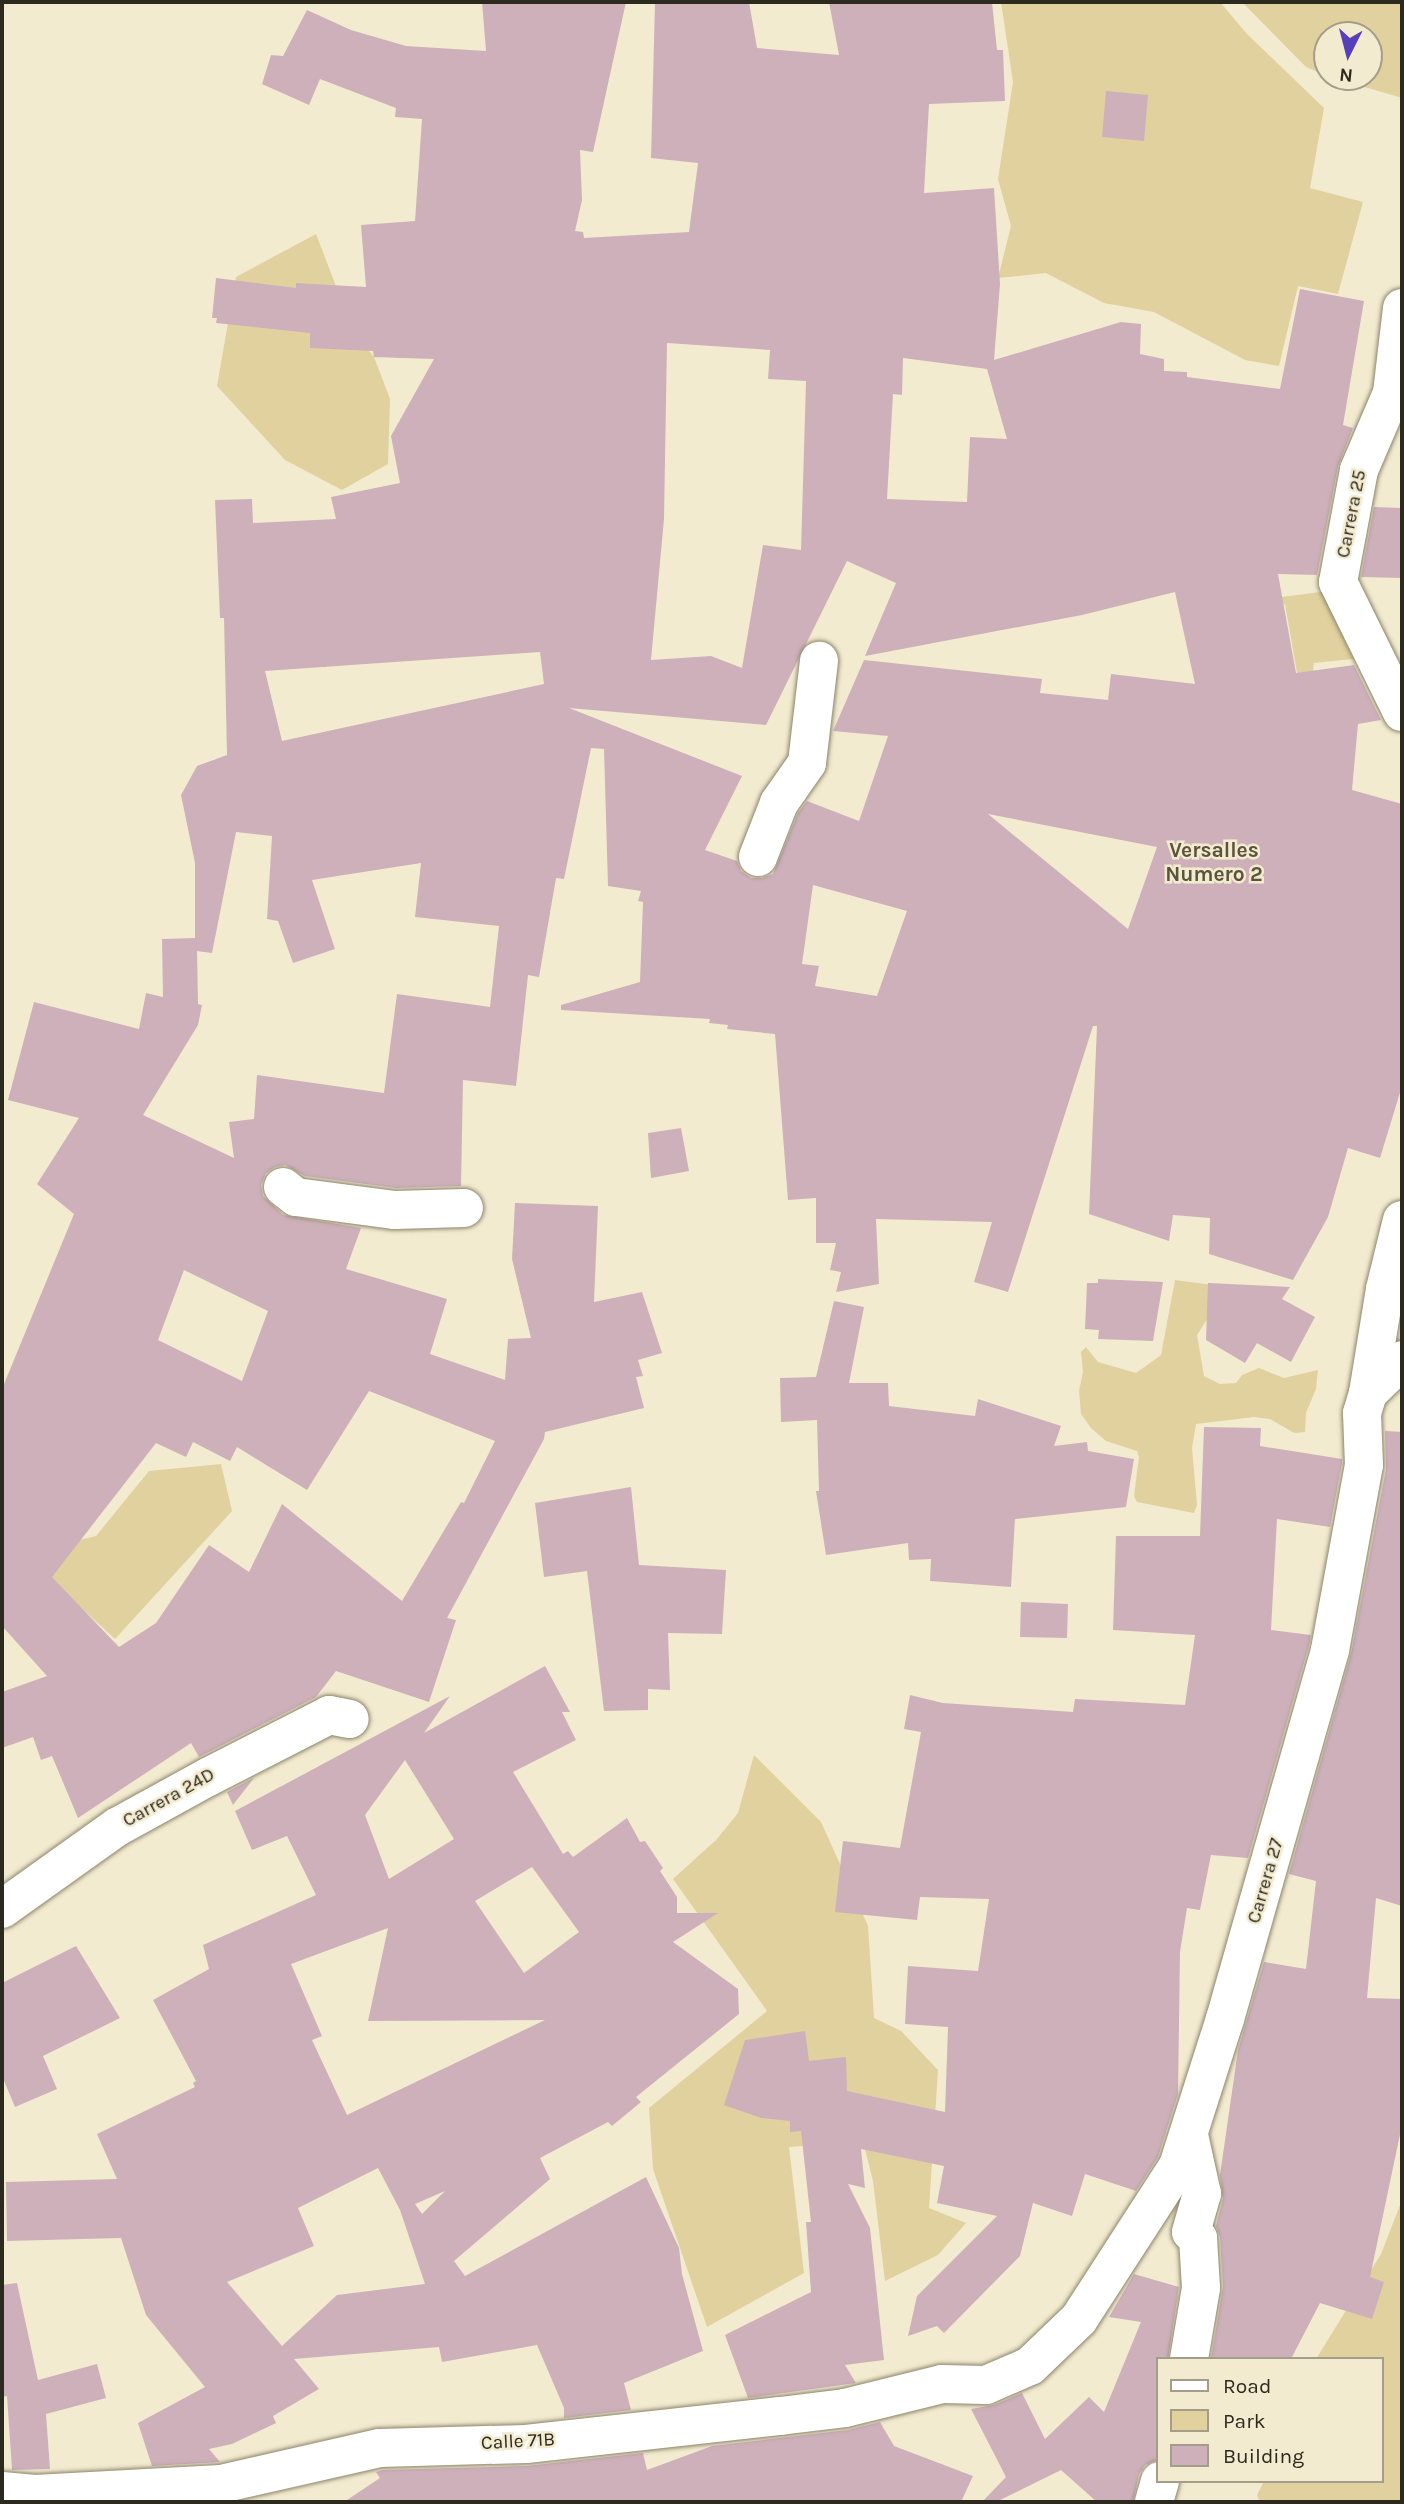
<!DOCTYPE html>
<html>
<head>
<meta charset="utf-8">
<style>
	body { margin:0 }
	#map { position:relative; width:1404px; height:2504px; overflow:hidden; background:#f3ebd0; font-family:Karla,sans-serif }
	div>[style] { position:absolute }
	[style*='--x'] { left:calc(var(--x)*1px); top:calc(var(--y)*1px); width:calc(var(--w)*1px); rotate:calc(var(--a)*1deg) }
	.green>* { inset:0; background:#e0d19e }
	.building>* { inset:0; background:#ceb0bb }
	.roads { filter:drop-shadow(0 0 2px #8b846b) drop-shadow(0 0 2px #8b846b) }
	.minor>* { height:38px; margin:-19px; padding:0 19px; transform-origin:19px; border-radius:19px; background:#fff }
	span { translate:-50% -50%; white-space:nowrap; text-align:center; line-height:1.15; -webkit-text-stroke:5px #f3ebd0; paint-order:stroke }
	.street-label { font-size:19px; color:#2c291e }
	.neighbourhood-label { font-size:21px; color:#5a543c; font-weight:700 }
	.frame { position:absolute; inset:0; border:4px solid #2c291e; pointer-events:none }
	.legend { position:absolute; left:1156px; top:2357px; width:228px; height:126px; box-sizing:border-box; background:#f3ebd0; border:2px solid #a39d89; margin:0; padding:9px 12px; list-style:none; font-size:21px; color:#2c291e }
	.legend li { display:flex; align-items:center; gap:14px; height:35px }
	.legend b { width:35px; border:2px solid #a39d89 }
	.north { position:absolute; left:1313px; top:21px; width:70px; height:70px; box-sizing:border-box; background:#f3ebd0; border:2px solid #a39d89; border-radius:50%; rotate:186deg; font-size:19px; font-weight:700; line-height:28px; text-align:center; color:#2c291e }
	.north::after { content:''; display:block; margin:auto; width:24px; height:32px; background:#573fb7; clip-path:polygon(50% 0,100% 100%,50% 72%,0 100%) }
</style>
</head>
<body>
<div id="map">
	<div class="green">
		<div style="clip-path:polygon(1001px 2px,1220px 2px,1247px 34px,1324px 108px,1310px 188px,1363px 202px,1338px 294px,1298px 286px,1279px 366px,1245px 360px,1154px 312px,1104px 303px,1046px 273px,998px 278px,1011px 226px,998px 179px,1013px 82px)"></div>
		<div style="clip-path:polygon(1242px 2px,1402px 2px,1402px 98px,1331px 77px,1369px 77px,1369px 35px,1327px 35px,1327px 76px,1306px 67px)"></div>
		<div style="clip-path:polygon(316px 234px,354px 333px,374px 357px,390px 399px,388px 464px,342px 490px,285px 460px,217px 386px,236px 277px)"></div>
		<div style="clip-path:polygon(1336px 590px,1362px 658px,1314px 663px,1306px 724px,1285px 604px,1272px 606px,1267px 599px)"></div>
		<div style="clip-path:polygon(1175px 1280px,1228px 1287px,1197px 1335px,1204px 1376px,1220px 1384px,1236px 1383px,1242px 1375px,1259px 1368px,1284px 1378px,1318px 1370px,1316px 1389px,1306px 1413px,1305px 1432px,1294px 1433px,1270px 1419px,1254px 1417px,1196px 1424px,1192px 1448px,1197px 1505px,1194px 1513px,1137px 1502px,1134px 1496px,1139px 1457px,1137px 1451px,1106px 1441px,1091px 1428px,1081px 1414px,1079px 1391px,1083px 1372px,1081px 1352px,1086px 1347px,1098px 1362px,1136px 1373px,1161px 1355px)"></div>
		<div style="clip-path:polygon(221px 1464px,232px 1511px,115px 1639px,29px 1559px,2px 1582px,2px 1558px,96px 1536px,149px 1471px)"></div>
		<div style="clip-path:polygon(754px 1755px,821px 1822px,868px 1926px,874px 2018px,901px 2031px,938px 2070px,929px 2208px,966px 2223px,938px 2255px,885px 2281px,873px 2181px,863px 2141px,789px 2147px,804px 2273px,707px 2327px,653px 2169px,649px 2108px,767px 2011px,673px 1879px,716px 1840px,738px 1813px)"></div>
		<div style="clip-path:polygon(1402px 2200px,1402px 2502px,1260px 2502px,1257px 2495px,1264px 2481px,1381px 2481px,1381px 2359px,1316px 2359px,1381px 2254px)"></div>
	</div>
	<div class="building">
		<div style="clip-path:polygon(evenodd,482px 2px,626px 2px,593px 152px,580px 150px,582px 200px,575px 231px,583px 232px,584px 238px,689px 232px,698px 163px,651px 158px,655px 2px,749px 2px,757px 48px,839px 55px,829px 2px,992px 2px,997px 50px,1003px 50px,1005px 101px,929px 104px,924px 193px,994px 188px,1000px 284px,994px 360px,1121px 322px,1141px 324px,1140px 354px,1164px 359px,1164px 371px,1187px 372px,1187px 377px,1280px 389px,1300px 289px,1364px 301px,1343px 425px,1353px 428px,1338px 466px,1317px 575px,1278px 574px,1296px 673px,1354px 665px,1381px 720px,1358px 724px,1352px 790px,1402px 804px,1402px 1086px,1380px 1158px,1348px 1148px,1328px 1217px,1293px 1280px,1209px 1254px,1210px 1218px,1173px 1215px,1169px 1241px,1089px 1214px,1097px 1026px,1093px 1026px,1008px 1292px,974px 1282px,992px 1222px,876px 1219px,879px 1284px,836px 1292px,841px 1272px,830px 1270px,836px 1243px,816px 1243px,816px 1198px,788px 1200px,775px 1034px,727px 1029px,728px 1025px,709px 1023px,710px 1019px,561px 1010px,561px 1005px,640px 982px,643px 902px,638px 901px,641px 891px,608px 886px,604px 749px,591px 748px,564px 879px,556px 878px,539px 977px,528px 975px,516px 1086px,463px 1080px,461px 1186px,396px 1188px,305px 1176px,285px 1165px,275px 1167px,266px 1173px,261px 1185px,263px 1196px,283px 1215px,361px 1228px,346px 1269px,447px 1299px,430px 1354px,505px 1380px,508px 1339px,531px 1338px,512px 1259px,515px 1203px,598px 1206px,594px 1302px,642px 1292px,662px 1353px,638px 1360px,643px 1376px,636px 1377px,644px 1408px,545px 1432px,544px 1439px,447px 1618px,456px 1620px,429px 1702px,336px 1671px,316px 1697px,199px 1757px,191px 1743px,78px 1818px,52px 1756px,41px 1760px,33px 1737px,2px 1748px,2px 1692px,47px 1676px,2px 1626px,2px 1389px,74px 1214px,37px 1184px,79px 1118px,8px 1100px,34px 1002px,139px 1029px,146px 993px,163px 997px,162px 939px,195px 938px,195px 863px,181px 795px,197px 766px,227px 755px,224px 618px,220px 618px,215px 500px,252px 499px,253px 523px,336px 519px,331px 497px,400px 483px,391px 436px,434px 359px,374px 357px,373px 351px,310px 348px,310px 333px,216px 323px,217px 318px,212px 318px,216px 278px,296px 288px,296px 283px,366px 287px,361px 225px,415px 221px,422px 119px,395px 117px,396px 108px,320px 79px,309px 105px,262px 84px,271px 55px,283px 56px,307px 10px,351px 30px,406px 46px,486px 51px,482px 2px,667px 343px,770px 350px,768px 379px,806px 381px,801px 550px,763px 545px,742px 668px,711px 656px,651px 660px,664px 519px,667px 343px,482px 2px,903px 358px,987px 369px,1007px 439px,970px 437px,967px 502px,887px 499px,893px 394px,902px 395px,903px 358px,482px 2px,847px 561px,896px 583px,865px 656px,1082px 615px,1175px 592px,1195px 684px,1111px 674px,1108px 700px,1040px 693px,1042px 679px,864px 660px,833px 731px,888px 736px,859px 821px,807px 801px,798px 813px,773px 874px,762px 878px,751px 878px,741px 871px,737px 861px,705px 850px,742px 776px,569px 708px,766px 725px,847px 561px,482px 2px,540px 652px,544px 684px,282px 741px,265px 671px,540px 652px,482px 2px,988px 814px,1157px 847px,1128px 929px,988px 814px,482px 2px,236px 832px,272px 836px,267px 919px,278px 921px,293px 963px,335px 949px,312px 880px,421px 863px,415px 917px,499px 926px,490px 1007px,397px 994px,384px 1093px,257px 1075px,254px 1119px,229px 1122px,234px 1158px,143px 1115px,198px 1025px,202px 1005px,198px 1004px,197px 951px,212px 953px,236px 832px,482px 2px,813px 885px,907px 911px,877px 996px,815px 986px,819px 966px,802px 964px,813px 885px,482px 2px,184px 1270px,268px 1311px,242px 1381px,158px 1340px,184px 1270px,482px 2px,369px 1391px,495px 1441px,464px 1503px,461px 1502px,402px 1601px,282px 1504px,249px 1572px,209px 1545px,156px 1623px,119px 1647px,52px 1577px,156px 1443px,186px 1457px,193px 1442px,230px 1461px,237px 1447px,307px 1490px,369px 1391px)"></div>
		<div style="clip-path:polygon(1106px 91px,1148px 95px,1144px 141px,1102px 137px)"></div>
		<div style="clip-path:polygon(1374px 507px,1402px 508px,1402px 578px,1361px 577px)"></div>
		<div style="clip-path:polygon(681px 1128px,689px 1171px,651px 1178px,648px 1133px)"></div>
		<div style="clip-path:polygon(1098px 1279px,1163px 1282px,1153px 1341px,1098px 1339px,1099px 1330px,1085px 1329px,1087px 1283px,1098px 1283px)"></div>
		<div style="clip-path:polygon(1208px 1283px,1290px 1287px,1282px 1299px,1315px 1317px,1291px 1362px,1257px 1343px,1245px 1363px,1206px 1340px)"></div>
		<div style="clip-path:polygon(834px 1301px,864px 1307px,849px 1383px,888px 1383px,889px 1406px,975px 1416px,978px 1399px,1061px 1426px,1054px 1446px,1087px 1442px,1088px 1451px,1134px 1459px,1126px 1507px,1015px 1519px,1011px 1587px,930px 1581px,931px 1559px,909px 1560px,908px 1543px,826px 1555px,816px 1491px,819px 1491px,817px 1420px,781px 1422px,780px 1378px,816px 1377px)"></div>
		<div style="clip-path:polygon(1204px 1427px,1261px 1428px,1260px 1446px,1342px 1459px,1342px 1463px,1330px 1527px,1277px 1519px,1271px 1630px,1311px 1635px,1309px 1645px,1248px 1858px,1211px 1855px,1200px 1910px,1187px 1908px,1180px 1952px,1178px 2094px,1158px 2157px,1136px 2191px,1085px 2174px,1072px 2216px,1033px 2203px,1020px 2256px,944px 2333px,937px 2326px,908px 2336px,917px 2296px,997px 2216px,937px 2203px,944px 2166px,861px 2149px,865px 2188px,848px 2184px,870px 2228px,884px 2360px,845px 2365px,856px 2383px,748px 2398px,725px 2335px,811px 2292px,806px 2222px,811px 2222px,801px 2131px,790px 2132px,790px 2121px,761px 2118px,724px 2105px,745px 2040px,805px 2031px,809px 2061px,846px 2057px,847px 2091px,945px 2112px,948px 2027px,905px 2024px,908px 1966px,978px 1971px,989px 1899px,920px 1897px,917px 1920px,835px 1912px,843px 1841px,900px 1848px,921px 1732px,904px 1729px,910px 1695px,943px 1703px,1073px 1712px,1075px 1699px,1185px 1705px,1195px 1635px,1113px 1630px,1116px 1536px,1200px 1536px)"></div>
		<div style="clip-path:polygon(1385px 1431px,1402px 1432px,1402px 1906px,1376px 1898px,1367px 1998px,1402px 1999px,1402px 2125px,1370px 2277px,1384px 2282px,1372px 2319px,1320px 2303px,1291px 2359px,1211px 2359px,1223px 2287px,1220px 2237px,1216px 2226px,1223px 2199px,1220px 2175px,1238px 2050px,1264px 1962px,1306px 1969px,1316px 1881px,1289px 1874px,1351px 1654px,1386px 1469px)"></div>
		<div style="clip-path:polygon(631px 1487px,639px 1565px,726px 1570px,722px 1634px,668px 1633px,670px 1690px,648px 1689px,648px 1710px,604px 1711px,587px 1571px,544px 1577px,535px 1503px)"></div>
		<div style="clip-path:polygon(1021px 1602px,1068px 1604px,1067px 1638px,1020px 1637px)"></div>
		<div style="clip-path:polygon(evenodd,545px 1666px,570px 1712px,562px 1712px,576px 1740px,513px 1772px,563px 1854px,568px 1851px,573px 1857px,627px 1818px,640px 1842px,645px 1841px,663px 1868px,660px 1871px,677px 1897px,677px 1913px,718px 1913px,673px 1942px,738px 1989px,739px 2014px,636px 2097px,641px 2102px,612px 2126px,608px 2122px,540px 2158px,550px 2179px,454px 2261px,465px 2276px,646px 2177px,679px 2248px,682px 2274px,703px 2351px,624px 2383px,631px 2410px,564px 2418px,564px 2408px,537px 2345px,442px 2362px,439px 2347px,294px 2359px,319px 2389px,273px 2416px,276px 2423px,232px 2444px,209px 2449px,220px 2462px,152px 2466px,138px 2423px,205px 2387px,146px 2315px,121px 2238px,7px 2241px,6px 2182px,117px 2179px,97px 2134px,195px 2087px,193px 2083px,196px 2081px,153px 2000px,209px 1969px,203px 1945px,316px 1895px,287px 1836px,252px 1850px,235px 1811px,450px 1696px,424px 1733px,545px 1666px,405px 1760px,454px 1839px,389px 1879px,365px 1815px,405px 1760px,545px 1666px,532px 1867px,579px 1932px,524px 1973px,475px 1901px,532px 1867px,545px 1666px,388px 1928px,368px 2021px,545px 2020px,347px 2115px,312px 2040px,322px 2036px,291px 1964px,388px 1928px,545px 1666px,378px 2168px,400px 2210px,425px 2284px,337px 2295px,282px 2346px,227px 2282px,314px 2246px,298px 2208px,378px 2168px,545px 1666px,445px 2191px,422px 2214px,415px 2204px,445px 2191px)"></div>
		<div style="clip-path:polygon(254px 1778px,233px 1805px,227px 1792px)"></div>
		<div style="clip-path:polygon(76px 1946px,120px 2018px,43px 2056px,57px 2089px,15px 2107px,2px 2076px,2px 1983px)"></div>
		<div style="clip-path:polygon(1134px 2274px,1179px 2287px,1168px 2359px,1157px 2359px,1157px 2460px,1145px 2465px,1139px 2474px,1133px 2502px,1097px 2502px,1061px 2470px,996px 2502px,982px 2502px,1006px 2477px,971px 2409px,994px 2405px,1022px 2393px,1045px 2439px,1089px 2397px,1104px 2412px,1141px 2322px,1109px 2317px)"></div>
		<div style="clip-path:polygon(17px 2283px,38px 2380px,97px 2364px,106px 2398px,46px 2414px,50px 2469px,12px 2470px,7px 2396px,2px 2397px,2px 2285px)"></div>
		<div style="clip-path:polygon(880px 2422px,894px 2446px,973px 2476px,961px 2502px,344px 2502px,380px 2478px,376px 2472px,383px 2470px,527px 2466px,643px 2453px,647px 2470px,712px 2446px,848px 2430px)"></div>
	</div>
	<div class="roads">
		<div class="minor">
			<div style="--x:1402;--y:308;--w:86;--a:96.7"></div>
			<div style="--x:1392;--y:393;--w:84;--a:113.2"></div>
			<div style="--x:1359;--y:470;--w:114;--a:100.6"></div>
			<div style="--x:1338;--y:582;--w:145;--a:63.8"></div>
			<div style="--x:758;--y:857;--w:58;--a:-68.7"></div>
			<div style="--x:779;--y:803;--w:49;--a:-55"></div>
			<div style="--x:807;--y:763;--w:103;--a:-83.3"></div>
			<div style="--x:283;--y:1187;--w:16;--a:38"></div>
			<div style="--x:296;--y:1197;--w:100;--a:7.5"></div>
			<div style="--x:395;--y:1210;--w:69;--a:-1.7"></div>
			<div style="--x:1368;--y:1393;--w:105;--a:-80.7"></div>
			<div style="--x:1385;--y:1289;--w:71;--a:-76.2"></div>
			<div style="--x:2;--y:1909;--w:141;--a:-35.5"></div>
			<div style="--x:117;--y:1827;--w:104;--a:-28.8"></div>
			<div style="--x:208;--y:1777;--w:136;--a:-27.1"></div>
			<div style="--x:329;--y:1715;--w:21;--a:11"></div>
			<div style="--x:1189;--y:2359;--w:72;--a:-80.4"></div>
			<div style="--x:1201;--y:2288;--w:50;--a:-93.4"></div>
			<div style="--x:1198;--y:2238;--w:9;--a:-139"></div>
			<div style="--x:1191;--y:2232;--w:40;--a:-74"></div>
			<div style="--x:1202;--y:2194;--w:60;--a:-102.4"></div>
			<div style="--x:2;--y:2491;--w:33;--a:5"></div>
			<div style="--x:35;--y:2494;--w:186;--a:-3.1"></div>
			<div style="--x:221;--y:2484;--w:163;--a:-12.8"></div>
			<div style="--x:380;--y:2448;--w:146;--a:-1.6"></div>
			<div style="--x:526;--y:2444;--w:256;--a:-6.3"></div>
			<div style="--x:780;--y:2416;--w:65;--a:-7"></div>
			<div style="--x:845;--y:2408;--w:100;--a:-13.9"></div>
			<div style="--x:942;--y:2384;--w:44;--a:1.3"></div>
			<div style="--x:986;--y:2385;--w:48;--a:-23.4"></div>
			<div style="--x:1030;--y:2366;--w:68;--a:-43.8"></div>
			<div style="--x:1079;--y:2319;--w:182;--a:-57.1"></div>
			<div style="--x:1178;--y:2166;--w:154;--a:-72.3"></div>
			<div style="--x:1225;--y:2019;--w:384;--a:-74.1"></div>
			<div style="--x:1330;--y:1650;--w:188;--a:-79.6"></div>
			<div style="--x:1364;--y:1465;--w:52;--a:-92.2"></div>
			<div style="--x:1362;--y:1413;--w:21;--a:-73"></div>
			<div style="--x:1368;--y:1393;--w:47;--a:-44.1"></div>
			<div style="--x:1154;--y:2502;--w:22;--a:-74"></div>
		</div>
	</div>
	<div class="street-label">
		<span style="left:1352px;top:514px;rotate:-79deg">Carrera 25</span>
		<span style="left:169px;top:1798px;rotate:-29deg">Carrera 24D</span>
		<span style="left:1266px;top:1881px;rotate:-74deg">Carrera 27</span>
		<span style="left:518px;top:2442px;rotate:-3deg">Calle 71B</span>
	</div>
	<div class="neighbourhood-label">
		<span style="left:1214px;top:862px">Versalles<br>Numero 2</span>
	</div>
	<div class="frame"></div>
	<ul class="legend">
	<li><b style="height:9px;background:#fff"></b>Road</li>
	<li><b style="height:19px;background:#e0d19e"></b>Park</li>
	<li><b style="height:19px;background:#ceb0bb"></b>Building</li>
	</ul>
	<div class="north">N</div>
</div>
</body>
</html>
